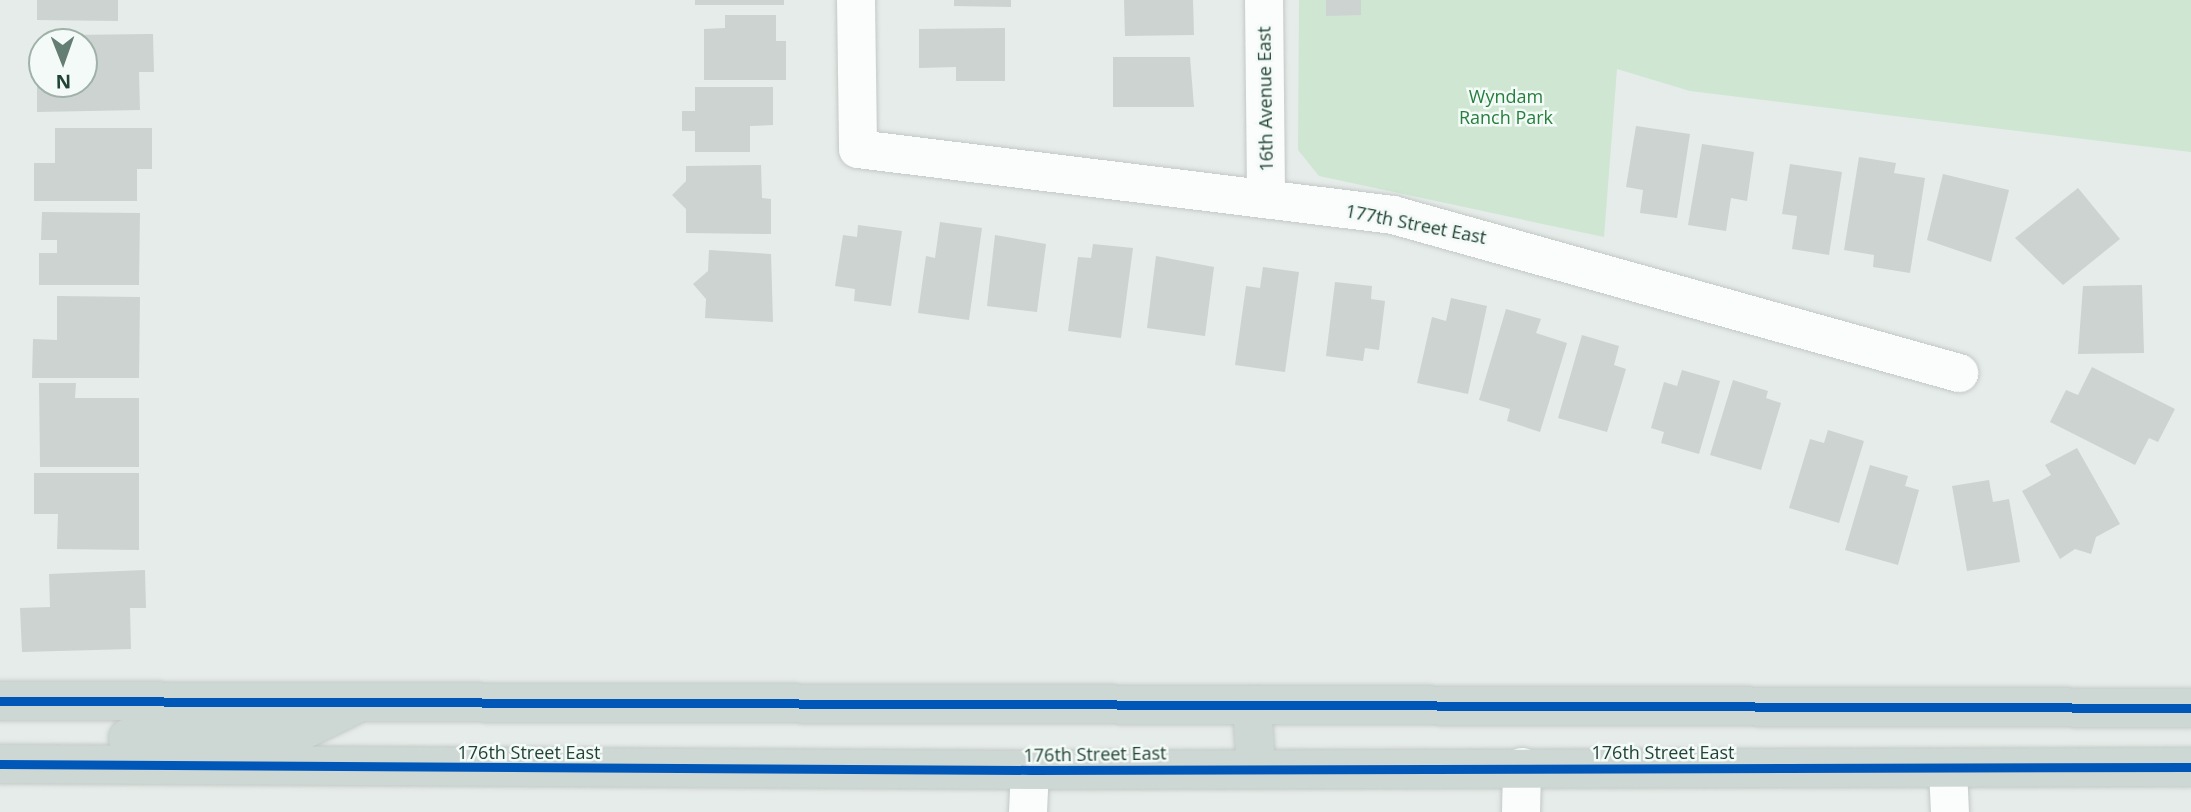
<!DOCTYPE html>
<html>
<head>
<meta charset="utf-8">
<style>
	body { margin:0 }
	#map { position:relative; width:2191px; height:812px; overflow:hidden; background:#e6ece9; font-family:"Open Sans",sans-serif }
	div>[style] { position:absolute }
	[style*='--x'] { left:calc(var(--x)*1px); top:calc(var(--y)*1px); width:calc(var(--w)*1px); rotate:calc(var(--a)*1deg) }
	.green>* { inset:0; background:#cee6d2 }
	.building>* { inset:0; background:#ccd3d0 }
	.roads { filter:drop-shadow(0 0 2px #c3c9c6) drop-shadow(0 0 2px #c3c9c6) }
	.minor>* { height:38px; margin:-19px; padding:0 19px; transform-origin:19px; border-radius:19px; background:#fbfcfc }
	.primary>* { height:38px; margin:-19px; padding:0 19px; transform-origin:19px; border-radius:19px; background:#cdd8d4 }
	.cycleway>* { height:9px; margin:-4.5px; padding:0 4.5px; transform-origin:4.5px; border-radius:4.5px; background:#0057b8 }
	span { translate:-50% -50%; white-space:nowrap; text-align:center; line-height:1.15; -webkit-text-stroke:5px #f4faf7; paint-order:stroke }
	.park-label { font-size:18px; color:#257f3d }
	.street-label { font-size:18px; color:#204335 }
	.north { position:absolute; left:28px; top:28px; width:70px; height:70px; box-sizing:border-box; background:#f4faf7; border:2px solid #9fb1a9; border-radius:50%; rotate:179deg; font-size:19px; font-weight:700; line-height:28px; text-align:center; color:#204335 }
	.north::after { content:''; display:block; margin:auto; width:24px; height:32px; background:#657e74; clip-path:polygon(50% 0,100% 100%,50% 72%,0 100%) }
</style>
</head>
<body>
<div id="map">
	<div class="green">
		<div style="clip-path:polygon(1299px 0,2191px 0,2191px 152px,1690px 91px,1617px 69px,1604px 237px,1319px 176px,1298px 150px)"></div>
	</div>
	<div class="building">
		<div style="clip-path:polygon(37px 0,118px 0,118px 21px,37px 20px)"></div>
		<div style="clip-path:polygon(695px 0,784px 0,784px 5px,695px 5px)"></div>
		<div style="clip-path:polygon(954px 0,1011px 0,1011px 7px,954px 6px)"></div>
		<div style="clip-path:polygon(1124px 0,1193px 0,1194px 35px,1125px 36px)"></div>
		<div style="clip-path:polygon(1326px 0,1361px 0,1361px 15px,1326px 16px)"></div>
		<div style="clip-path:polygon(725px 15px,776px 15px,776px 41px,786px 41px,786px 80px,704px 80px,704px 29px,725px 28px)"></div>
		<div style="clip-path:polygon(1005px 28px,1005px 81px,956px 81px,956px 67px,919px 68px,919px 29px)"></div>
		<div style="clip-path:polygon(153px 34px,154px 72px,139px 72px,140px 110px,37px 112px,37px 73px,42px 84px,84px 84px,84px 42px,68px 42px,68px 35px)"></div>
		<div style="clip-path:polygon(1113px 57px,1190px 57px,1194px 107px,1113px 107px)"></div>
		<div style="clip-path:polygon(695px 87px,773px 87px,773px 125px,750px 126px,750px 152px,695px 152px,695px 131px,682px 131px,682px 111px,695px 111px)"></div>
		<div style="clip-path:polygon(1636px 126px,1690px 134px,1677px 218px,1640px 213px,1643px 190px,1626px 187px)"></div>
		<div style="clip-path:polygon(55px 128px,152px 128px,152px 169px,137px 169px,137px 201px,34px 201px,34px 163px,55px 163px)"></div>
		<div style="clip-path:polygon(1702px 144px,1754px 152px,1747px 201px,1731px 198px,1726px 231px,1688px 225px)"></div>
		<div style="clip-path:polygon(1859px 157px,1896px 163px,1894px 173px,1925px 178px,1910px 273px,1873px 267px,1874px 255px,1844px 250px)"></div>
		<div style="clip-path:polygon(1790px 164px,1842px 172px,1829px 255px,1792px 249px,1797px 216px,1782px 214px)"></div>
		<div style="clip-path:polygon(761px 165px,762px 198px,771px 199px,771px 234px,686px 233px,686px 209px,672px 195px,686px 181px,686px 166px)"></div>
		<div style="clip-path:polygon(1943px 174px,2009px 190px,1991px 262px,1927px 240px)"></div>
		<div style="clip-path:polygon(2078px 188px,2120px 239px,2063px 285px,2015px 238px)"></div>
		<div style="clip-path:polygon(42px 212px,140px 213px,139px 285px,39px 285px,39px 253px,57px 253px,57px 240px,41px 240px)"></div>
		<div style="clip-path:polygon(940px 222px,982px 228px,969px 320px,918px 313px,926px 256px,935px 258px)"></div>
		<div style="clip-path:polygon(858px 225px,902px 231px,891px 306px,854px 301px,855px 289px,835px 286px,843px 235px,857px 237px)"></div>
		<div style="clip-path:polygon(995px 235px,1046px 244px,1037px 312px,987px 306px)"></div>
		<div style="clip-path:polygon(1093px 244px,1133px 248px,1121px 338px,1068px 331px,1078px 257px,1091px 258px)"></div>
		<div style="clip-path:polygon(709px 250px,771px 254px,773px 322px,705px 318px,706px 299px,693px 284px,708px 271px)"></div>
		<div style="clip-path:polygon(1156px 256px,1214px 267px,1205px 336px,1147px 328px)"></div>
		<div style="clip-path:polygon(1263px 267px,1299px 272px,1285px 372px,1235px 365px,1246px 286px,1260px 288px)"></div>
		<div style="clip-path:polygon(1335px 282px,1372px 286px,1371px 299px,1385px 301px,1379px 350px,1365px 348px,1363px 361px,1326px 356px)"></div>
		<div style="clip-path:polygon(2142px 285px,2144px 353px,2078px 354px,2083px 286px)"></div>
		<div style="clip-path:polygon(57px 296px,140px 297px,139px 378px,32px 378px,33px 339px,57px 340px)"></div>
		<div style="clip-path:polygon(1451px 298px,1487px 306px,1468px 394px,1417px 383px,1432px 317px,1446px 321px)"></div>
		<div style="clip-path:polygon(1506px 309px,1541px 319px,1536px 333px,1567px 343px,1540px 432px,1507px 421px,1510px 409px,1479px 400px)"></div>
		<div style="clip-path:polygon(1582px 335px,1619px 346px,1614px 365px,1626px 369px,1607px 432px,1558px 418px)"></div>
		<div style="clip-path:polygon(2092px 367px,2175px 409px,2158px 442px,2149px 438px,2135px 465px,2050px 422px,2066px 390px,2078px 395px)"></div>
		<div style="clip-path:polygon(1682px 370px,1720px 381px,1699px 454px,1661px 443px,1664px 432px,1651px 428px,1664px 382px,1677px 386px)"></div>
		<div style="clip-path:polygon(1733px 380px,1768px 391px,1766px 398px,1781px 403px,1761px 470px,1710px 455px)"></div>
		<div style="clip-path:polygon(39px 383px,76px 383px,75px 398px,139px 398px,139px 467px,40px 467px)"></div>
		<div style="clip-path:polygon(1828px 430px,1864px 441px,1839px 523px,1789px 508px,1810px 439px,1824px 443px)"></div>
		<div style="clip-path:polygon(2077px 448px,2120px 524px,2096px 537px,2091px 554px,2075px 549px,2060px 559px,2022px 491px,2051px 475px,2045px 465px)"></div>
		<div style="clip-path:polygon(1870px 465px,1908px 476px,1905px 486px,1919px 490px,1898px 565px,1845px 550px)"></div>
		<div style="clip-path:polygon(34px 473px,139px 473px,139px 550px,57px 549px,58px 514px,34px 514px)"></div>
		<div style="clip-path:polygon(1989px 480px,1993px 502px,2009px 499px,2020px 562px,1967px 571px,1952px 486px)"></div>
		<div style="clip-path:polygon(145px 570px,146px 608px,130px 608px,131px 649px,22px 652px,20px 608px,50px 607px,49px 574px)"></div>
	</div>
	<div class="roads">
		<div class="minor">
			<div style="--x:856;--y:0;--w:149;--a:89.2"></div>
			<div style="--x:858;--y:149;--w:539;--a:7.03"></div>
			<div style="--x:1393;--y:215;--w:588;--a:15.6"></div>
			<div style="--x:1264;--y:0;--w:198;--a:89.4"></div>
			<div style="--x:1948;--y:770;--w:42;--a:87.3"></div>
			<div style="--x:1028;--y:812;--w:42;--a:-87.3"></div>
			<div style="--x:1521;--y:812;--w:45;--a:-88.7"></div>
		</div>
		<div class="primary">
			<div style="--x:0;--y:701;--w:2191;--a:0.18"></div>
			<div style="--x:1252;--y:705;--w:63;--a:86.4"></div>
			<div style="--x:128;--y:738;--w:163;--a:-0.7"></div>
			<div style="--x:291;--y:736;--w:72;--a:-26.2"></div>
			<div style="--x:0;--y:764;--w:1030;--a:0.33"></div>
			<div style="--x:1030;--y:770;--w:1161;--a:-0.15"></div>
		</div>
	</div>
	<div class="cycleway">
		<div style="--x:0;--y:701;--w:2191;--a:0.18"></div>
		<div style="--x:0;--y:764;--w:1030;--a:0.33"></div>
		<div style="--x:1030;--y:770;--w:1161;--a:-0.15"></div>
	</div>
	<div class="park-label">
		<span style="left:1506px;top:107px">Wyndam<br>Ranch Park</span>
	</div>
	<div class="street-label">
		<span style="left:1265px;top:99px;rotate:-91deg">16th Avenue East</span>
		<span style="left:1416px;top:224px;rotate:11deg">177th Street East</span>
		<span style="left:529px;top:752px">176th Street East</span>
		<span style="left:1663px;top:752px">176th Street East</span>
		<span style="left:1095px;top:754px;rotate:-1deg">176th Street East</span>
	</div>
	<div class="north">N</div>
</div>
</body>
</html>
